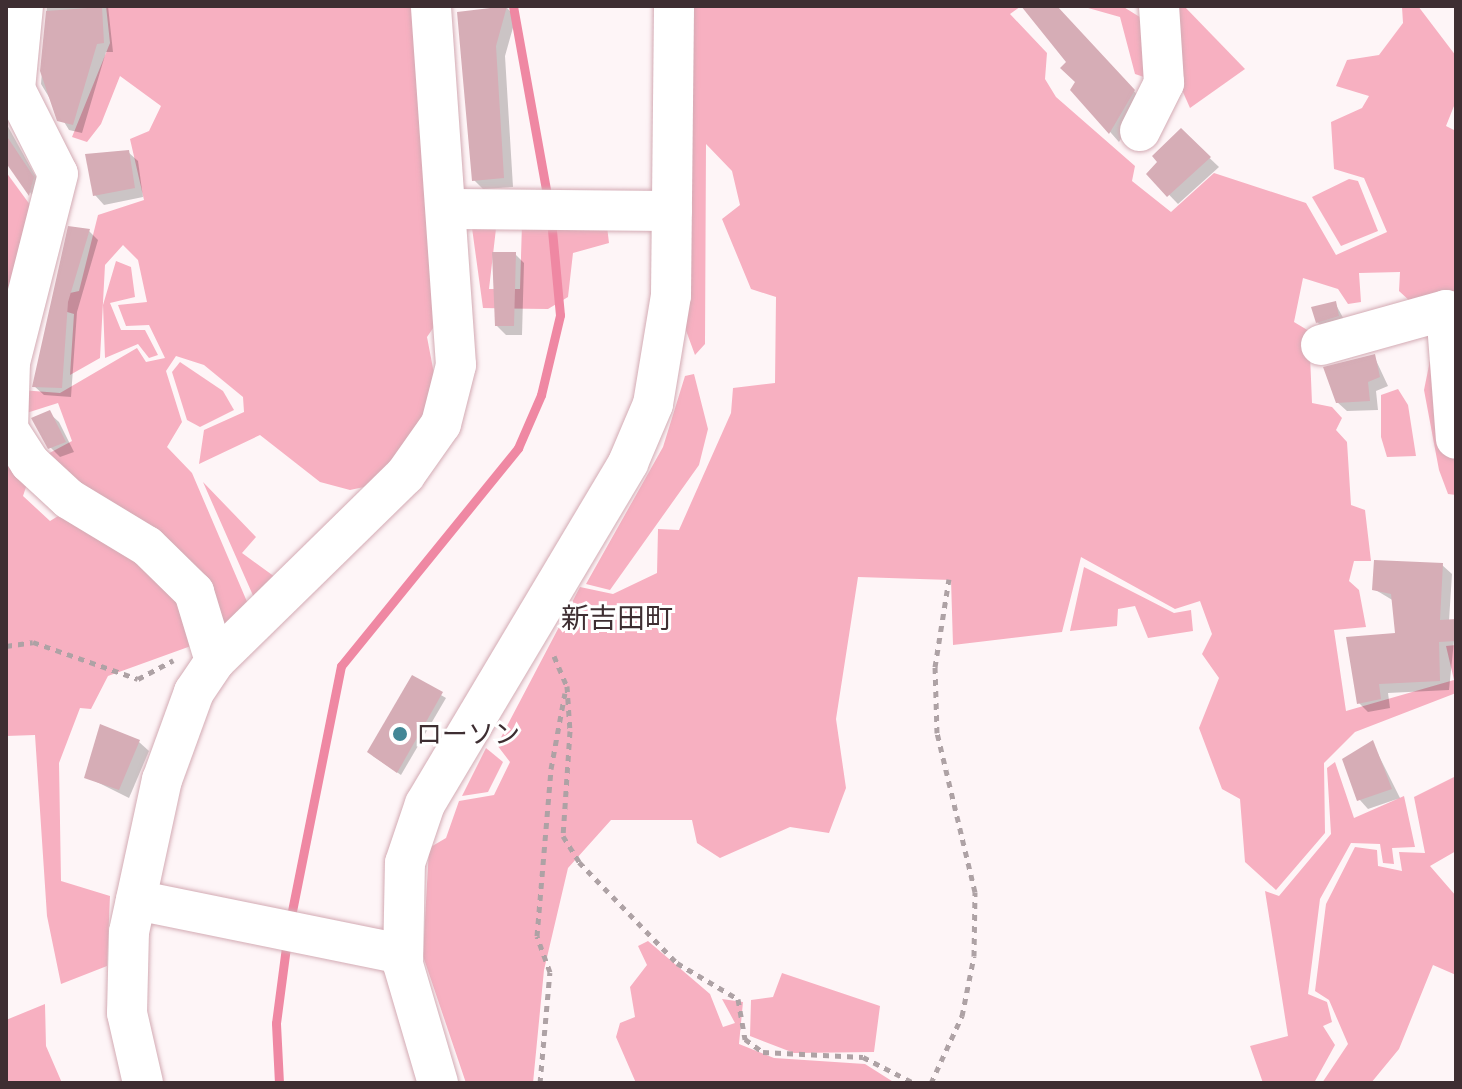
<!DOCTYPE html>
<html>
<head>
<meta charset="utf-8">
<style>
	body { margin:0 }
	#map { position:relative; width:1462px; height:1089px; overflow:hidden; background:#fef5f7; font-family:Manrope,"Noto Sans JP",sans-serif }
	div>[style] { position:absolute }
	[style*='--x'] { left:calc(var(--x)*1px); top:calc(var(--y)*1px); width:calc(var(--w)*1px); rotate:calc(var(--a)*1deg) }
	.green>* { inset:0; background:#f7b0c1 }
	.shadow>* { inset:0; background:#0003 }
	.stream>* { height:9px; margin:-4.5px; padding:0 4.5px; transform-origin:4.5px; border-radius:4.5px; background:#ef88a3 }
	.building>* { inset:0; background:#d6adb6 }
	.path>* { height:5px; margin-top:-2.5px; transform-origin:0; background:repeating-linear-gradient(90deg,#aea2a5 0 6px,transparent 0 12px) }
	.roads { filter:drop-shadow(0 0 2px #d3abb4) drop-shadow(0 0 2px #d3abb4) }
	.minor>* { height:40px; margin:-20px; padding:0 20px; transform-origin:20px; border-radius:20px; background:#fff }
	.dots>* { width:22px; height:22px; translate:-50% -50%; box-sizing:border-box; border:4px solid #fff; border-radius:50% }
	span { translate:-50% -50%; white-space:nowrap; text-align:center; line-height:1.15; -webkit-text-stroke:6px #fff; paint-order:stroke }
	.poi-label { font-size:26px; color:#3e2e32 }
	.left { translate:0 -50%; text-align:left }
	.neighbourhood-label { font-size:28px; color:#3e2e32 }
	.frame { position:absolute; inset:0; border:8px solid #3e2e32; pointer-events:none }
</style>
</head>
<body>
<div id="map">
	<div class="green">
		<div style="clip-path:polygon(106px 6px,416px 6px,442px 315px,427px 337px,436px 384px,414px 435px,378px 484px,350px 490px,320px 482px,260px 435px,199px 464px,204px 430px,244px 412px,243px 397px,204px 365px,176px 356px,166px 371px,182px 422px,167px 447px,192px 473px,248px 604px,229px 630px,42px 457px,72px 441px,58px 403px,17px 416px,21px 390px,60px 393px,137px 348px,146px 362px,165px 358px,149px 325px,126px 326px,118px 305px,147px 302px,138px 260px,123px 245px,105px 265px,100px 358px,70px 375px,74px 314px,57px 309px,61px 295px,79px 291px,98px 215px,144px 200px,130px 139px,149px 131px,161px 106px,120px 76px,101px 124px,87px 142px,72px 137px,110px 43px)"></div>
		<div style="clip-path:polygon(687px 6px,1021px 6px,1010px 14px,1047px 53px,1045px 79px,1056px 97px,1135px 166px,1132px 181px,1171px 212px,1214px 173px,1306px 203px,1336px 255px,1387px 232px,1364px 178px,1334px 169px,1331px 122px,1362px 108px,1369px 96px,1336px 86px,1347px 60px,1379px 55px,1403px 23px,1402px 7px,1418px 6px,1456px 56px,1456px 101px,1446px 126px,1456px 131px,1456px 495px,1448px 494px,1439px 470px,1424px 390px,1437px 326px,1399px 291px,1400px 272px,1359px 273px,1361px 302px,1348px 304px,1338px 289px,1303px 278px,1294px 322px,1309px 331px,1312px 403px,1332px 407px,1342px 418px,1336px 430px,1347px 442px,1351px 505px,1365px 510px,1371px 561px,1354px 561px,1349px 581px,1359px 590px,1366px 627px,1334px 630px,1346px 711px,1454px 680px,1446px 646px,1456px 645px,1456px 693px,1355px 732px,1324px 763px,1325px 833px,1276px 890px,1245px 862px,1240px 799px,1222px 789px,1199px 728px,1219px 678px,1202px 654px,1212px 634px,1200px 601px,1175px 609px,1081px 557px,1062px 632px,953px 645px,951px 580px,858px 577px,836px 719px,846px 788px,829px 833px,790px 827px,720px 858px,697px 843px,692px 820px,611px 820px,568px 868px,544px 970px,533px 1083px,466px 1083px,423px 956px,429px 848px,446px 838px,459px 801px,494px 795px,510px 762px,497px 745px,580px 587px,613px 594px,657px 573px,658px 529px,679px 530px,731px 413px,733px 388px,775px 383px,776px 297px,751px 289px,722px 219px,740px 205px,732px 171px,706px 144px,705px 344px,695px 355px,684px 325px)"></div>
		<div style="clip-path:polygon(1081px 6px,1122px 6px,1143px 19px,1147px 78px,1135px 74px,1120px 17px)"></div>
		<div style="clip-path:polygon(1173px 6px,1184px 6px,1245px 69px,1190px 108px,1175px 74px)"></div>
		<div style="clip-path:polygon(6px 172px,36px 213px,6px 350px)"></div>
		<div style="clip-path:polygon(1349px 179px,1358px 181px,1378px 231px,1341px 246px,1312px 197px)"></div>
		<div style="clip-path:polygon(606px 218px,609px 243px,573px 253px,568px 297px,548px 309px,483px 308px,472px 228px,497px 220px,489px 289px,520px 289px,522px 224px)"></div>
		<div style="clip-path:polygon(116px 261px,131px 267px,135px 297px,110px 303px,121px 330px,145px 330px,158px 355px,149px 358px,138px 344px,105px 358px,103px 305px)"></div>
		<div style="clip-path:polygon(180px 362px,223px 391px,234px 410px,200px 427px,187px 420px,172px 372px)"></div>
		<div style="clip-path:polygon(694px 374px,708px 429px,699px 465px,610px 590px,586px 584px,663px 447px,685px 376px)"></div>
		<div style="clip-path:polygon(1398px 389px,1408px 405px,1416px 456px,1387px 457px,1381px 437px,1381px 395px)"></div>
		<div style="clip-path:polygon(6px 456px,30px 475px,23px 496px,50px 521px,68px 510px,145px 549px,202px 642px,108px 676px,91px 709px,80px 708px,59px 763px,61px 881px,110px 896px,107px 966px,61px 984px,47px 916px,35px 735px,6px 736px)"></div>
		<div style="clip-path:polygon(203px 482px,256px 537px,242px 553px,275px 577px,255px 600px)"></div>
		<div style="clip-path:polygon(1084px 567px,1174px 613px,1191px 610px,1193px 631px,1148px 638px,1135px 606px,1118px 609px,1117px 626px,1070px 631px)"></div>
		<div style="clip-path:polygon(486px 748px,503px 762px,488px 792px,462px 796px)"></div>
		<div style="clip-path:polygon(1335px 762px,1354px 818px,1404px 796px,1415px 847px,1392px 848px,1394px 864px,1383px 863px,1380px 844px,1351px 843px,1320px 899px,1308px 994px,1327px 1002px,1332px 1022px,1323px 1026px,1335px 1045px,1314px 1083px,1263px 1083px,1250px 1046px,1288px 1036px,1265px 891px,1279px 896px,1331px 834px,1327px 768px)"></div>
		<div style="clip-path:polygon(1456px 776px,1456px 851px,1430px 866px,1456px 896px,1456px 975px,1433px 965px,1399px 1049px,1371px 1083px,1322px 1083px,1348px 1044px,1329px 1000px,1315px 991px,1326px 904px,1355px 847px,1377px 850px,1378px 866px,1402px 871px,1399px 852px,1425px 853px,1414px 797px)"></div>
		<div style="clip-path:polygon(648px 941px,710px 994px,723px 1027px,735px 1023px,722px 999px,743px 1002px,739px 1044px,774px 1058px,865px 1064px,895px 1083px,636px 1083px,616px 1037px,620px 1023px,635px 1017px,630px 987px,647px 965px,638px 946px)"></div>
		<div style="clip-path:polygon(782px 973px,880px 1006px,874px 1052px,794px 1053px,750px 1036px,751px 1000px,773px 997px)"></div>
		<div style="clip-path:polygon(45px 1004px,46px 1046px,62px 1083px,6px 1083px,6px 1020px)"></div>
	</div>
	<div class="shadow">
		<div style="clip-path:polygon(108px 6px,113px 52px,106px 52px,82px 133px,69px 130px,41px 84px,47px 6px)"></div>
		<div style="clip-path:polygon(1038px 6px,1056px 6px,1143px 101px,1119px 142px,1073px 90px,1078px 82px)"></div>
		<div style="clip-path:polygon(507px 8px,516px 17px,505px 56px,513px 187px,483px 189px,474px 180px,459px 13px)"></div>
		<div style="clip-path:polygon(6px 123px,42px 188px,38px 203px,6px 160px)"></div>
		<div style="clip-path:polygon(1181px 131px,1219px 167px,1178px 204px,1149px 174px)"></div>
		<div style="clip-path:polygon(128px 152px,138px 161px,143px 197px,104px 205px,95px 195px)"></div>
		<div style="clip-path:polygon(89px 231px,98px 240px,77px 312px,71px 397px,44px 395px,34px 386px)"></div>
		<div style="clip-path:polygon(515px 254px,524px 263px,522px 335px,506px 335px,496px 325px)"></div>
		<div style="clip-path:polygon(1335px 303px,1347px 325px,1327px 331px,1317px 322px)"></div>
		<div style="clip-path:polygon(1374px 356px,1388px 386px,1376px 391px,1378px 410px,1347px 411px,1337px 402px)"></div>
		<div style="clip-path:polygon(49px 413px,59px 422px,74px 452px,60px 457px,50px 447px)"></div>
		<div style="clip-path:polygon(1442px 565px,1452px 574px,1449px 621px,1456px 621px,1449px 690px,1388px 693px,1390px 708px,1368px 712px,1359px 703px,1397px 635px,1394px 601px,1374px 589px)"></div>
		<div style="clip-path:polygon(412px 678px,446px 698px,401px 775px,373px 756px)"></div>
		<div style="clip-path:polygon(139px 742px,149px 751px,129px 798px,87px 777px)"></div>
		<div style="clip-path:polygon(1372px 742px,1400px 798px,1368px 809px,1359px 799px)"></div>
	</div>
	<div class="stream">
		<div style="--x:513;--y:6;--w:198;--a:79.8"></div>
		<div style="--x:290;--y:921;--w:260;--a:-78.7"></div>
		<div style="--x:341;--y:666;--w:281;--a:-50.9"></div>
		<div style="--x:518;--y:448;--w:58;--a:-66.5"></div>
		<div style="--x:541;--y:395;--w:82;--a:-76.6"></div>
		<div style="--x:560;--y:315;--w:96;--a:-95.4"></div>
		<div style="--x:279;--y:1083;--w:60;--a:-92.9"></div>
		<div style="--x:276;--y:1023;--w:85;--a:-82.5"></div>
	</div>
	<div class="building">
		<div style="clip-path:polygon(507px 6px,496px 46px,504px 178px,472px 181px,457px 12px)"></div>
		<div style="clip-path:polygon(1021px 6px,1057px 6px,1135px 90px,1109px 134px,1070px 90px,1075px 82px,1060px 68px,1066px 62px)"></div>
		<div style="clip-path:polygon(102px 7px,104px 43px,97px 44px,73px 125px,57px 121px,40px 71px,46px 11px)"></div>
		<div style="clip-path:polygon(1181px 128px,1211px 157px,1167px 197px,1146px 174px,1157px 162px,1152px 156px)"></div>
		<div style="clip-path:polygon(6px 135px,34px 177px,29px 196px,6px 163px)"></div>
		<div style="clip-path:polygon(129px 150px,135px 188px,93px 196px,85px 154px)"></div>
		<div style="clip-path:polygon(68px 226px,90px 229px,68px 302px,62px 388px,32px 387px)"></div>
		<div style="clip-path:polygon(492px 252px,516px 252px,514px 326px,495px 326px)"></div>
		<div style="clip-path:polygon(1336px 301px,1339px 316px,1316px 323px,1311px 307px)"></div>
		<div style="clip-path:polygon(1375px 354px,1380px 377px,1368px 382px,1370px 401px,1336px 403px,1323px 367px)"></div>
		<div style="clip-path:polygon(50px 410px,66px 442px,48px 449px,31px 418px)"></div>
		<div style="clip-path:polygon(1374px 560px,1443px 563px,1440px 620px,1456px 619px,1456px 641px,1439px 642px,1440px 681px,1379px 684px,1381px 699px,1357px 704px,1346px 637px,1395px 633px,1391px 594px,1372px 590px)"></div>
		<div style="clip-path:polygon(412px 675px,443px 692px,397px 773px,367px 752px)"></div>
		<div style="clip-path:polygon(100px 724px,140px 740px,119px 790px,84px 778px)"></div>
		<div style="clip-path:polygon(1373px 740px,1392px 789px,1357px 801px,1342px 759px)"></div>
	</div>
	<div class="path">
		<div style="--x:6;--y:646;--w:27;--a:-8"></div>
		<div style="--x:33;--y:642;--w:111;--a:19.4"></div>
		<div style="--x:138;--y:679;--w:40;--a:-28"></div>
		<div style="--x:554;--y:656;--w:33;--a:67"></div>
		<div style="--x:567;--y:686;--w:45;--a:86.2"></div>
		<div style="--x:570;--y:731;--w:105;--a:93.8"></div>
		<div style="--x:563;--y:836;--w:31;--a:58"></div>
		<div style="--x:579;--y:862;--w:141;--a:45.9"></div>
		<div style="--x:677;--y:963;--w:71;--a:30.5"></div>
		<div style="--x:738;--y:999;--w:41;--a:80.1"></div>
		<div style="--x:745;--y:1039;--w:22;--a:36"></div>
		<div style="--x:763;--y:1052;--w:100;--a:2.9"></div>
		<div style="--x:863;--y:1057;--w:57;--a:27"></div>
		<div style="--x:540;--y:1083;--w:111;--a:-84.9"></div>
		<div style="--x:550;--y:972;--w:38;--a:-110"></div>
		<div style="--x:537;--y:936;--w:168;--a:-85.2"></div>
		<div style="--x:551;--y:769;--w:77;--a:-79.6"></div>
		<div style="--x:931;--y:1083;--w:74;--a:-65.2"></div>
		<div style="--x:962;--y:1016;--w:61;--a:-78.7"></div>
		<div style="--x:974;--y:956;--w:64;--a:-89.1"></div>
		<div style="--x:975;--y:892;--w:163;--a:-103.4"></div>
		<div style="--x:937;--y:733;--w:66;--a:-91.7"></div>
		<div style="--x:935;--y:667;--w:89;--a:-81"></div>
	</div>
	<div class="roads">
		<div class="minor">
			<div style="--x:23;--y:6;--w:83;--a:95.5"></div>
			<div style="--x:15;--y:89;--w:95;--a:63.2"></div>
			<div style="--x:58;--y:174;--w:194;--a:104.3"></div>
			<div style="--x:10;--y:362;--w:67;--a:91.7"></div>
			<div style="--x:8;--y:429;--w:40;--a:57.1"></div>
			<div style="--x:30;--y:463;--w:53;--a:42.7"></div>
			<div style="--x:69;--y:499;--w:91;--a:31.1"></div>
			<div style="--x:147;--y:546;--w:66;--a:44.4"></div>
			<div style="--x:194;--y:592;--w:72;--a:73.1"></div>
			<div style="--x:1140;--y:131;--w:54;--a:-63.4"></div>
			<div style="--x:1164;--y:83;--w:77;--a:-93.7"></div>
			<div style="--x:448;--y:209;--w:224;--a:0.5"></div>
			<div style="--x:1321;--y:345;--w:130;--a:-15.6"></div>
			<div style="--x:1446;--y:310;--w:129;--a:85.6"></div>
			<div style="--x:136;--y:900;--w:271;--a:11.5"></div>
			<div style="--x:143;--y:1083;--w:72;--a:-102.9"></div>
			<div style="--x:127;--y:1013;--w:81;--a:-88.6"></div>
			<div style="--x:129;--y:932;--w:156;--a:-77.8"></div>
			<div style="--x:162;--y:780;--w:94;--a:-70"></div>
			<div style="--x:194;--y:692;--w:37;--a:-56"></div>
			<div style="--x:215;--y:661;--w:266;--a:-44.4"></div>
			<div style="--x:405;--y:475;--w:62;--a:-54.8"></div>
			<div style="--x:441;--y:424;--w:61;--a:-75.7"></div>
			<div style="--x:456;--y:365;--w:360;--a:-94"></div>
			<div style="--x:438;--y:1083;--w:124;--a:-106.4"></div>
			<div style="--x:403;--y:964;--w:101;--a:-88.9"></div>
			<div style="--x:405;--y:863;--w:62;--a:-71.3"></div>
			<div style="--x:425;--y:804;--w:397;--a:-59.2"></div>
			<div style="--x:628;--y:463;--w:64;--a:-67"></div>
			<div style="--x:653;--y:404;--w:110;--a:-80.6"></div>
			<div style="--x:671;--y:295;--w:289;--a:-89.4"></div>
		</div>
	</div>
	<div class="dots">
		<div style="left:400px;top:734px;background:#438796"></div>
	</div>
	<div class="poi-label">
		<span class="left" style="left:416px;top:734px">ローソン</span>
	</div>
	<div class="neighbourhood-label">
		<span style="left:617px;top:617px">新吉田町</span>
	</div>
	<div class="frame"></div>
</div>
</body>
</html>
